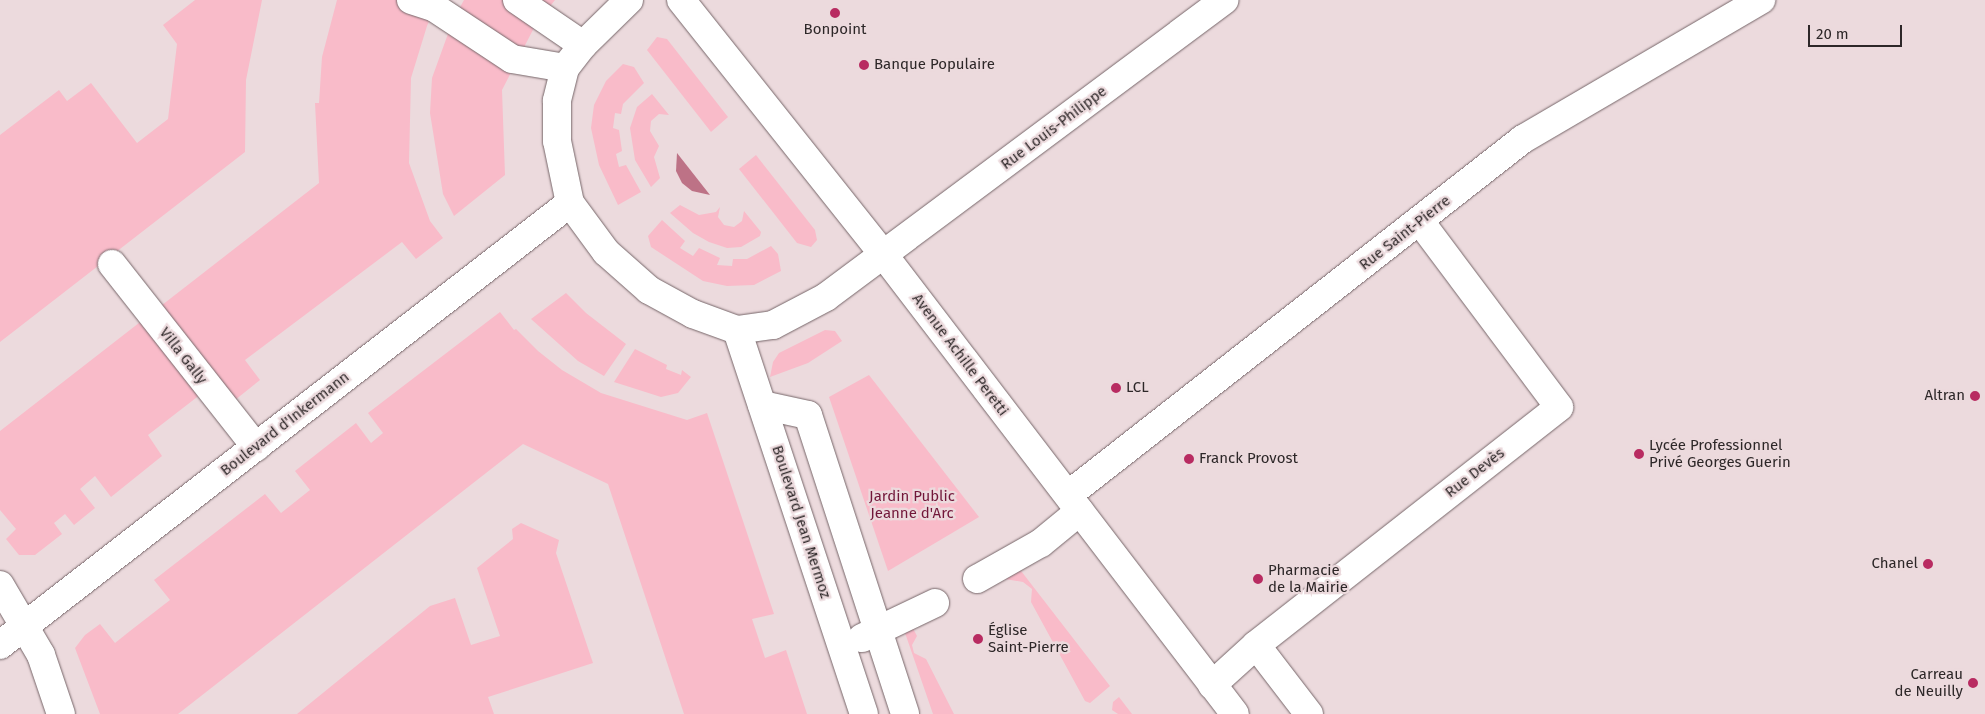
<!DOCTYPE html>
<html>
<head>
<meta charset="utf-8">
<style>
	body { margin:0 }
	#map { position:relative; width:1985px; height:714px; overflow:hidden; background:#ecdadd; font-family:"Fira Sans",sans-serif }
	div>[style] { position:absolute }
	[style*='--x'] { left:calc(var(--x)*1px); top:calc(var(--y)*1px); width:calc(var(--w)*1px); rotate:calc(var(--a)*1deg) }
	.green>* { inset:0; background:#f9bbc9 }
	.water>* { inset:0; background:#bd7286 }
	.roads { filter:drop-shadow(0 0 1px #766669) drop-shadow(0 0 1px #766669) }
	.minor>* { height:28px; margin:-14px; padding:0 14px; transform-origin:14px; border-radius:14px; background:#fff }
	.dots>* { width:14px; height:14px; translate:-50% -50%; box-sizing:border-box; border:2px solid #ecdadd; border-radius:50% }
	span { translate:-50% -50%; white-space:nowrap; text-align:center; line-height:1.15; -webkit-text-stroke:4.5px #ecdadd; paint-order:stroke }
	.poi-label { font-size:15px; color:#2d2728 }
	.left { translate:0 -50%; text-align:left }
	.right { translate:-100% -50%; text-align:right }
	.street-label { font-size:15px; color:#2d2728 }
	.park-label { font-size:15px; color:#721639 }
	.scale { position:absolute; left:1808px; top:25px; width:94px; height:22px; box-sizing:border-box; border:2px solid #2d2728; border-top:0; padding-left:6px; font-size:15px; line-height:18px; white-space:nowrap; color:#2d2728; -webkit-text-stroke:4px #ecdadd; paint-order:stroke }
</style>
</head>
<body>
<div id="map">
	<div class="green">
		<div style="clip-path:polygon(195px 0,262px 0,246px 80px,245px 152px,0 342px,0 135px,59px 90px,67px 101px,91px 83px,137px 143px,168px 119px,177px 44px,163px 25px)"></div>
		<div style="clip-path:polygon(337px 0,438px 0,427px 26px,411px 78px,409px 163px,430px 221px,443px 238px,416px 259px,402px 242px,245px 360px,260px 380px,230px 404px,214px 384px,148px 435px,162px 456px,111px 497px,95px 476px,80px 489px,95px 508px,74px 525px,65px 514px,54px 523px,62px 534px,35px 555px,19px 555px,6px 539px,16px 529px,0 510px,0 431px,319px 183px,315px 103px,319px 103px,322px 57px)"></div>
		<div style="clip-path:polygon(464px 0,555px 0,536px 24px,502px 90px,505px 175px,454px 216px,443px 194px,430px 113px,432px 78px,453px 20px)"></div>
		<div style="clip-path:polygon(657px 37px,667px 39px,728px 117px,711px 132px,647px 50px)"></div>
		<div style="clip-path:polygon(623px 64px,634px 67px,644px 83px,623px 104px,621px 114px,615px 113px,613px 128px,619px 130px,622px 151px,616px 154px,619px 167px,626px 165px,641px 192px,618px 205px,599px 165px,591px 128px,594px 105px,606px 81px)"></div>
		<div style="clip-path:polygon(652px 94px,669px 115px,659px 114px,651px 121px,650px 131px,659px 146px,654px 157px,660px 178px,651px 187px,635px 160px,630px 128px,637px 107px)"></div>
		<div style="clip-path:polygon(756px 155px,815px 230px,817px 240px,811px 247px,797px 243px,739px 169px)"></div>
		<div style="clip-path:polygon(680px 205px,699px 215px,716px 212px,720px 207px,718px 217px,724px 225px,734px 227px,742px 221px,744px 211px,761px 232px,760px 236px,741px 247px,727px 248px,709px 242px,693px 233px,670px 213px)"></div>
		<div style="clip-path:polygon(662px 220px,685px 241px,680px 248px,693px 256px,699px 248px,720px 258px,717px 265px,732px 266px,733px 259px,747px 259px,771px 246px,778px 254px,781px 271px,754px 285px,727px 286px,703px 281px,651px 247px,648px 236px)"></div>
		<div style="clip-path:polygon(566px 293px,586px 313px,626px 344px,604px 376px,578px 361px,531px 319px)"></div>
		<div style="clip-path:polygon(500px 312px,514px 330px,516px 329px,538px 351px,562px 370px,601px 393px,687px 420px,707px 413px,774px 614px,752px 619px,765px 658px,786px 650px,807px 714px,684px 714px,608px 484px,523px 444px,178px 714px,100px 714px,75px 648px,85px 635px,100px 624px,115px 643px,130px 631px,170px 600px,154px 580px,265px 494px,281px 513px,310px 490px,295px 471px,356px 423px,371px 443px,383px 433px,368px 413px)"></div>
		<div style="clip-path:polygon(825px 330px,835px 331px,842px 341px,808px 363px,770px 377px,773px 362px,779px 353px)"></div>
		<div style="clip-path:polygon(635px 349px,667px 365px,666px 369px,681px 375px,682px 370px,691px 377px,678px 393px,661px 397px,614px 382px)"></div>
		<div style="clip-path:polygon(869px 375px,979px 517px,888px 571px,829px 397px)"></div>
		<div style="clip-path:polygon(521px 523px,559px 540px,556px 553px,593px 663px,488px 697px,494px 714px,297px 714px,430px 606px,455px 598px,471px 645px,500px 636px,477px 568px,513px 539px,512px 529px)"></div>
		<div style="clip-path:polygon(1018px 567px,1110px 686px,1090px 703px,1085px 701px,1031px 602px,1032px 589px,1023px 582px,1005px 579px)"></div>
		<div style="clip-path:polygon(910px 623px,917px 636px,912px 645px,914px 653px,926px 659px,954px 714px,933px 714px,903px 627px)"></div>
		<div style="clip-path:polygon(1119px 697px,1132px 714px,1118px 714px,1112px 710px,1113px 702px)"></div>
	</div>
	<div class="water">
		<div style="clip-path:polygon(677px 153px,710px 195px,692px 191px,682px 183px,676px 171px)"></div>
	</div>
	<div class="roads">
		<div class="minor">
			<div style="--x:411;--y:0;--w:25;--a:18"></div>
			<div style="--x:435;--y:8;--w:92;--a:33.5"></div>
			<div style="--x:512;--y:59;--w:54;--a:9.6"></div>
			<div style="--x:517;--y:0;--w:80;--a:34.3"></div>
			<div style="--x:629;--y:0;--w:64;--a:135.6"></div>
			<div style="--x:583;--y:45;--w:29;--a:128"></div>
			<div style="--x:565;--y:68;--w:34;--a:104"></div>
			<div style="--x:557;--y:101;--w:40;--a:90"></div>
			<div style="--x:557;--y:141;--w:63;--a:78.2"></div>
			<div style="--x:570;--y:203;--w:61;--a:53.7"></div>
			<div style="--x:606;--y:252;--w:57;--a:41.5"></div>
			<div style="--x:649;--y:290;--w:50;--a:28.6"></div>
			<div style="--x:693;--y:314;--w:47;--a:20"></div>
			<div style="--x:737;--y:330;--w:36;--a:-8"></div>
			<div style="--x:773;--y:325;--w:60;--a:-27.8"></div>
			<div style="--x:826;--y:297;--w:497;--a:-36.7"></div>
			<div style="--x:681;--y:0;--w:325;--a:51.5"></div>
			<div style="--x:883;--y:254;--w:579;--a:52.58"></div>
			<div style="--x:112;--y:264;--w:233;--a:51.8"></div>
			<div style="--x:737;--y:330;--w:404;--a:71.7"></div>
			<div style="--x:762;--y:405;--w:47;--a:12.3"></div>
			<div style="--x:808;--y:415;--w:314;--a:72"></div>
			<div style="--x:1068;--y:495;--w:578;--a:-38.04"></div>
			<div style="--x:1523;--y:139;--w:276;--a:-30.3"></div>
			<div style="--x:977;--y:579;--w:73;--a:-29.4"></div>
			<div style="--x:1041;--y:543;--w:50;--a:-39.4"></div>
			<div style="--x:0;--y:585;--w:81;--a:59.6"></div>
			<div style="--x:41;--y:655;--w:62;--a:71.3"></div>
			<div style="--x:862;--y:638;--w:81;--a:-25.6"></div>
			<div style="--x:0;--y:645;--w:721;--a:-37.79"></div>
			<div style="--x:1256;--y:645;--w:87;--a:52.5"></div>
			<div style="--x:1212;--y:685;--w:59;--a:-42.3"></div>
			<div style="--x:1256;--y:645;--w:385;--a:-38.1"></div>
			<div style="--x:1559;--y:407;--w:232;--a:-126.8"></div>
		</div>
	</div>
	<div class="dots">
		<div style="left:835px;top:13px;background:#b82b61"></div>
		<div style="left:864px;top:65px;background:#b82b61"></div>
		<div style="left:1116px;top:388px;background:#b82b61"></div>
		<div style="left:1975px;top:396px;background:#b82b61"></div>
		<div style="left:1639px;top:454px;background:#b82b61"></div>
		<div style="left:1189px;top:459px;background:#b82b61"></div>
		<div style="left:1928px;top:564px;background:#b82b61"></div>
		<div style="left:1258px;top:579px;background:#b82b61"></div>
		<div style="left:978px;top:639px;background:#b82b61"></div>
		<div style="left:1973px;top:683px;background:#b82b61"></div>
	</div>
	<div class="poi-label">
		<span style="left:835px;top:30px">Bonpoint</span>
		<span class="left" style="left:874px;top:65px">Banque Populaire</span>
		<span class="left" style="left:1126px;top:388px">LCL</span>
		<span class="right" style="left:1965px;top:396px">Altran</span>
		<span class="left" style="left:1649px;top:454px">Lycée Professionnel<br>Privé Georges Guerin</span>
		<span class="left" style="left:1199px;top:459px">Franck Provost</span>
		<span class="right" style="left:1918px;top:564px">Chanel</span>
		<span class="left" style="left:1268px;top:579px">Pharmacie<br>de la Mairie</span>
		<span class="left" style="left:988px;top:639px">Église<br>Saint-Pierre</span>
		<span class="right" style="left:1963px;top:683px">Carreau<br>de Neuilly</span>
	</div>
	<div class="street-label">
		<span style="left:1054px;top:128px;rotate:-37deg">Rue Louis-Philippe</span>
		<span style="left:1405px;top:233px;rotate:-38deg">Rue Saint-Pierre</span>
		<span style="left:960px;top:355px;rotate:53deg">Avenue Achille Peretti</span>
		<span style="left:183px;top:356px;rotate:52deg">Villa Gally</span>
		<span style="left:285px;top:424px;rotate:-38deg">Boulevard d'Inkermann</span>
		<span style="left:1475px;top:473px;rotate:-38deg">Rue Devès</span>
		<span style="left:801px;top:522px;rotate:72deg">Boulevard Jean Mermoz</span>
	</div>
	<div class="park-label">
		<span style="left:912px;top:505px">Jardin Public<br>Jeanne d'Arc</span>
	</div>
	<div class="scale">20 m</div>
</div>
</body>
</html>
